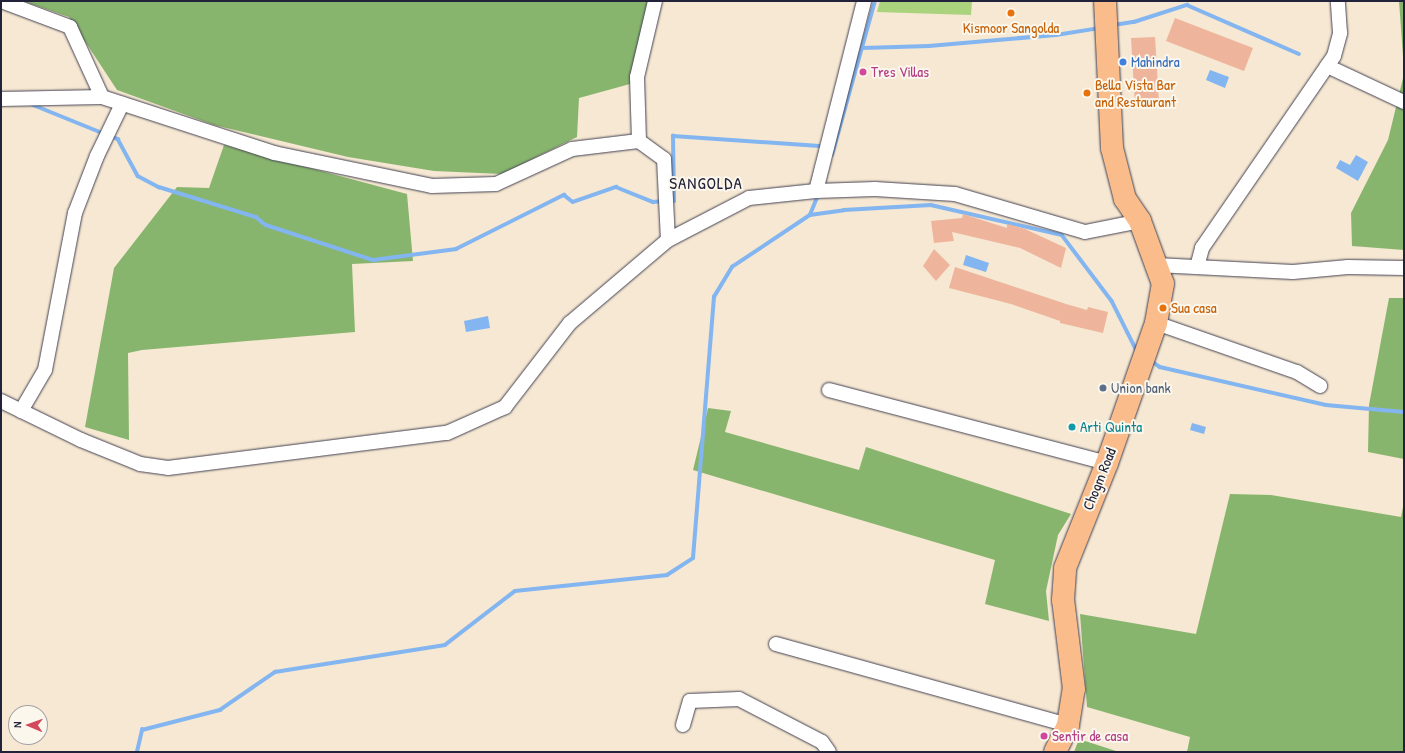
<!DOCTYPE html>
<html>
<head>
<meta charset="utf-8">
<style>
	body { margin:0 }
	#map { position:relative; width:1405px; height:753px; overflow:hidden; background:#f6e8d2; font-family:"Patrick Hand",sans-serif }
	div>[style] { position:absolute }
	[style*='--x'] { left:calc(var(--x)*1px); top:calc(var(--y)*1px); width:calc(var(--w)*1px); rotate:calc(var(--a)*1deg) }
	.green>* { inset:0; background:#abd37e }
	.forest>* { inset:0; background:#88b56d }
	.water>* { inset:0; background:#83b5f0 }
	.stream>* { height:3.5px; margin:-1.75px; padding:0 1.75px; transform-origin:1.75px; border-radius:1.75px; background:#83b5f0 }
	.building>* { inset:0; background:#eeb59c }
	.roads { filter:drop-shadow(0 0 1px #424052) drop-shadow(0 0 1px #424052) }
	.minor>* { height:14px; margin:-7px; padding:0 7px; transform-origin:7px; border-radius:7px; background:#fff }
	.primary>* { height:22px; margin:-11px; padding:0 11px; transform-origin:11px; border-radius:11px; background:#f9bc8a }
	.dots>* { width:11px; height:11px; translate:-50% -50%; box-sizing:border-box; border:2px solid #fbf7ec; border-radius:50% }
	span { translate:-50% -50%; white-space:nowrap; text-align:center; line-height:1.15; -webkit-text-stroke:4px #fbf7ec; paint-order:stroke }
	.food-label { font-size:15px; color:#c56008 }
	.left { translate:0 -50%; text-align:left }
	.shop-label { font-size:15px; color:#366cbe }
	.hotel-label { font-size:15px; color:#b23c85 }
	.service-label { font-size:15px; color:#4e5e75 }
	.culture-label { font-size:15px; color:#0d838f }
	.street-label { font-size:15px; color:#22223b }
	.quarter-label { font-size:17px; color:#22223b; letter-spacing:1px }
	.frame { position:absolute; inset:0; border:2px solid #22223b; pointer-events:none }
	.north { position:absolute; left:8px; top:705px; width:40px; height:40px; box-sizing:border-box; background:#fbf7ec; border:1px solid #a4a2a5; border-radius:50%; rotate:272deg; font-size:11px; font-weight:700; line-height:16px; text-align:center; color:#22223b }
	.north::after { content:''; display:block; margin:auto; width:14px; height:18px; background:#d1495b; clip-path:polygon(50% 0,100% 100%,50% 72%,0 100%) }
</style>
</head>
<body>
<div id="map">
	<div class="green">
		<div style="clip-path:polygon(880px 1px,972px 1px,971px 15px,877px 12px)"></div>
	</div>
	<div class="forest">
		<div style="clip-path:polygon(23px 1px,648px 1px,630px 84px,579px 98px,577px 137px,502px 174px,434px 171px,348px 157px,214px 125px,117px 90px,69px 17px)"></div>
		<div style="clip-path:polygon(1399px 1px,1404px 1px,1404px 70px)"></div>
		<div style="clip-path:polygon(1404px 74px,1404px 250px,1352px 246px,1351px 213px,1388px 140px)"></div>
		<div style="clip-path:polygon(224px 145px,407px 194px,413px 261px,352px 264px,355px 332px,142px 350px,128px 353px,129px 440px,85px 427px,114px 268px,177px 187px,209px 188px)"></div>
		<div style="clip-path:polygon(1389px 298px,1404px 298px,1404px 459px,1368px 452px,1369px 405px)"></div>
		<div style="clip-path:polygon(708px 408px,731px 411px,725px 432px,859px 470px,866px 447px,1071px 514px,1058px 535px,1046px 591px,1049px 621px,985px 604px,995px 560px,693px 470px)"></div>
		<div style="clip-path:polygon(1230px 494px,1271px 495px,1401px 517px,1404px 502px,1404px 752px,1187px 752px,1190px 737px,1087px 707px,1080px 614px,1196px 634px)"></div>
		<div style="clip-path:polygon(1079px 739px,1119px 752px,1074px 752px)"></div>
	</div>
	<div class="water">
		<div style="clip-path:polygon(1210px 70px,1229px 77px,1225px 88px,1206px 80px)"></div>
		<div style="clip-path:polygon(1356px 155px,1368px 162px,1358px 181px,1336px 168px,1340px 160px,1350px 165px)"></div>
		<div style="clip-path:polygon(966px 255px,989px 263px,986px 272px,963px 265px)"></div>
		<div style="clip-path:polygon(488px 316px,490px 328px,466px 332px,464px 321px)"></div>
		<div style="clip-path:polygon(1192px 423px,1206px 427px,1204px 434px,1190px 430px)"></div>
	</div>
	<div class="stream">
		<div style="--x:1114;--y:25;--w:20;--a:-9"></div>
		<div style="--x:1134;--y:22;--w:56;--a:-17.8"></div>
		<div style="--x:1187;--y:5;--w:122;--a:23.6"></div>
		<div style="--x:862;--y:48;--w:67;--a:-1.7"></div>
		<div style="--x:929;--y:46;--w:127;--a:-5"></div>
		<div style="--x:1056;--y:35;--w:45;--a:-9"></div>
		<div style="--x:31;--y:104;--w:80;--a:22.1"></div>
		<div style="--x:110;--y:136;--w:9;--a:21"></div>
		<div style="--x:118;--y:139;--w:42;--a:61.6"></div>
		<div style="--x:138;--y:176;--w:24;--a:28"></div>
		<div style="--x:159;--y:187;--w:102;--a:17.2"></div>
		<div style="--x:256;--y:217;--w:13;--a:39"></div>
		<div style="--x:266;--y:225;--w:113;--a:18.1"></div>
		<div style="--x:373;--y:260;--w:84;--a:-7.5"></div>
		<div style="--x:456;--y:249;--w:121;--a:-26.6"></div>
		<div style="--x:564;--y:195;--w:11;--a:38"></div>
		<div style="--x:573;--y:202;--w:46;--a:-19.2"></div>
		<div style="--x:616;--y:187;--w:40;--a:22"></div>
		<div style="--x:653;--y:202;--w:10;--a:-6"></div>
		<div style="--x:832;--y:155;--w:160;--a:-74.4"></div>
		<div style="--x:669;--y:201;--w:5;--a:0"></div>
		<div style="--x:674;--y:201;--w:65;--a:-90.9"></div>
		<div style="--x:673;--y:136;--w:161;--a:3.9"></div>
		<div style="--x:810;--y:215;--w:22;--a:-68"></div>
		<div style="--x:1150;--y:360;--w:12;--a:35"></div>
		<div style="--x:1160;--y:367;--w:170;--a:12.9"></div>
		<div style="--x:1326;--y:405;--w:78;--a:5.1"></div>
		<div style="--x:137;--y:752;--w:23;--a:-77"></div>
		<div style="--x:142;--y:730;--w:81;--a:-14.4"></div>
		<div style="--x:220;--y:710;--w:67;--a:-34.6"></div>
		<div style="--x:275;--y:672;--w:172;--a:-9"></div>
		<div style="--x:445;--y:645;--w:88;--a:-37.6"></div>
		<div style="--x:515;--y:591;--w:153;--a:-6"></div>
		<div style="--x:667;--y:575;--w:31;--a:-33"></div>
		<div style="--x:693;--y:558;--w:262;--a:-85.4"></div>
		<div style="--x:714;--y:297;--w:35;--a:-59"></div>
		<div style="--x:732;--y:267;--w:94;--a:-33.7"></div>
		<div style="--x:810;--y:215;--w:34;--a:-8"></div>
		<div style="--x:844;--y:210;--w:87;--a:-3.3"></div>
		<div style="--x:931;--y:205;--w:134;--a:12.9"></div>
		<div style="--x:1062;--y:235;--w:83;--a:52.9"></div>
		<div style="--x:1112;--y:301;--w:56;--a:63.4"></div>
	</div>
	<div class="building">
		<div style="clip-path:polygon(1175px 18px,1253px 48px,1244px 71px,1166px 41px)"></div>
		<div style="clip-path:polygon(1155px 37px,1159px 103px,1135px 105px,1131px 38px)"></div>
		<div style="clip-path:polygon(963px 214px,1007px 228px,1007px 224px,1025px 229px,1066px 248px,1061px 268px,1020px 248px,952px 232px,954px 241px,934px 243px,931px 221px,962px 218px)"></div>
		<div style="clip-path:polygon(934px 249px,950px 265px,936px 281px,923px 266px)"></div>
		<div style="clip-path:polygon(955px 267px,1066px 304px,1087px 310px,1088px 307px,1108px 312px,1103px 333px,1060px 323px,1060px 321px,1011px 304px,949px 288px)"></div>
	</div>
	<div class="roads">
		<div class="minor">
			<div style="--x:1;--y:1;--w:74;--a:20.6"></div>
			<div style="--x:70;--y:27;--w:77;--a:65.4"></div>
			<div style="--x:655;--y:1;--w:78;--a:103.3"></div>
			<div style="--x:637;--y:77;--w:64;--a:88.2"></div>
			<div style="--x:639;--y:141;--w:31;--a:36"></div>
			<div style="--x:664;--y:159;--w:81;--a:87.2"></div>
			<div style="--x:1327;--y:66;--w:85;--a:25.1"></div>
			<div style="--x:1;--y:99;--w:101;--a:-1.1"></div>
			<div style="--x:102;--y:97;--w:181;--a:18"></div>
			<div style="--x:274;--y:153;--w:161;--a:11.8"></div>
			<div style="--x:432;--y:186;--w:64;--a:-1.8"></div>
			<div style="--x:496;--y:184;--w:84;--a:-24.7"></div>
			<div style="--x:572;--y:149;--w:67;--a:-6.8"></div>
			<div style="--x:816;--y:191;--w:196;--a:-75.8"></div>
			<div style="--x:1156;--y:265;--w:137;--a:2.9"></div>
			<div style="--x:1293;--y:272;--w:55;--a:-5.2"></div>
			<div style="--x:1348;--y:267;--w:56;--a:1"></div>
			<div style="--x:1197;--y:267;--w:20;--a:-75"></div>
			<div style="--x:1202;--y:248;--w:233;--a:-55.5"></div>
			<div style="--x:1334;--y:56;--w:24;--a:-75"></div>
			<div style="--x:1340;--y:33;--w:32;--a:-94"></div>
			<div style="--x:1156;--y:323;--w:149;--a:19.2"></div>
			<div style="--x:1297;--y:372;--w:27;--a:31"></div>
			<div style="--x:829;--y:390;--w:287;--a:14.7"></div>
			<div style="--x:1;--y:401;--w:89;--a:26"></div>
			<div style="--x:81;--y:440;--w:64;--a:22.1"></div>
			<div style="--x:140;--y:464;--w:28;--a:8"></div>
			<div style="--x:168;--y:468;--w:281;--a:-7.2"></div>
			<div style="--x:447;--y:433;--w:64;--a:-24.1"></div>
			<div style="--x:505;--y:407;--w:106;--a:-52.3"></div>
			<div style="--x:570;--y:323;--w:128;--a:-40.3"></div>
			<div style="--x:668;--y:240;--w:91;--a:-27.4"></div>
			<div style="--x:749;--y:198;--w:67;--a:-6"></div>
			<div style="--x:816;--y:191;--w:59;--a:-1.9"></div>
			<div style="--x:875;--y:189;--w:80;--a:3.6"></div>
			<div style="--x:955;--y:194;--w:135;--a:16.3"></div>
			<div style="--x:1085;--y:232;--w:56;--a:-11.3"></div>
			<div style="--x:21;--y:411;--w:48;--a:-59.7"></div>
			<div style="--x:45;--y:370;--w:160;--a:-79.2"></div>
			<div style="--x:75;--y:213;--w:61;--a:-68.9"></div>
			<div style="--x:97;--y:156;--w:58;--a:-64.3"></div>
			<div style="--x:776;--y:644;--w:303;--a:15.5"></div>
			<div style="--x:683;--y:725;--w:25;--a:-74"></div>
			<div style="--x:690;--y:701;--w:49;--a:-2.3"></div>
			<div style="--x:739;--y:699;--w:93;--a:27.4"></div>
			<div style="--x:822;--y:742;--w:12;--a:55"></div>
		</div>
		<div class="primary">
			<div style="--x:1055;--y:752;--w:30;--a:-64"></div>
			<div style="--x:1068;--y:725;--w:36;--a:-81"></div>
			<div style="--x:1074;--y:689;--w:90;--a:-97"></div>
			<div style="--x:1063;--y:600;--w:32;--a:-86"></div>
			<div style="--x:1065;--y:568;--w:113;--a:-68.2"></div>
			<div style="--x:1107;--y:463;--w:148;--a:-70.7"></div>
			<div style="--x:1156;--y:323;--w:40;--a:-80"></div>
			<div style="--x:1163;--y:284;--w:67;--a:-110.1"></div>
			<div style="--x:1140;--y:221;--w:27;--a:-124"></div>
			<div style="--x:1125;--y:199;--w:53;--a:-104.3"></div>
			<div style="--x:1112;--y:148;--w:147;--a:-92.7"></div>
		</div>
	</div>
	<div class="dots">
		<div style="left:1011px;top:13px;background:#e8710a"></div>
		<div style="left:1123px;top:62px;background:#3f7fe0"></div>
		<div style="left:863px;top:72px;background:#d1479c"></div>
		<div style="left:1087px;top:93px;background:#e8710a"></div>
		<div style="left:1163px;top:308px;background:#e8710a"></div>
		<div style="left:1103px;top:388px;background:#5c6f8a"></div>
		<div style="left:1072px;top:427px;background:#0f9aa8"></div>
		<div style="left:1044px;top:736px;background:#d1479c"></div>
	</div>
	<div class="food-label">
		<span style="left:1011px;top:28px">Kismoor Sangolda</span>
		<span class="left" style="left:1095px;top:93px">Bella Vista Bar<br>and Restaurant</span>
		<span class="left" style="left:1171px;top:308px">Sua casa</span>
	</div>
	<div class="shop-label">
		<span class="left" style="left:1131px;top:62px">Mahindra</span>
	</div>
	<div class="hotel-label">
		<span class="left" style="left:871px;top:72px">Tres Villas</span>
		<span class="left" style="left:1052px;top:736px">Sentir de casa</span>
	</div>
	<div class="service-label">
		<span class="left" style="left:1111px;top:388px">Union bank</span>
	</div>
	<div class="culture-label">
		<span class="left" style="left:1080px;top:427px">Arti Quinta</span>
	</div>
	<div class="street-label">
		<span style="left:1099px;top:479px;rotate:-68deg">Chogm Road</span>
	</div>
	<div class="quarter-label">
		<span style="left:706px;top:183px">SANGOLDA</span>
	</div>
	<div class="frame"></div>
	<div class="north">N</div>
</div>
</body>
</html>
